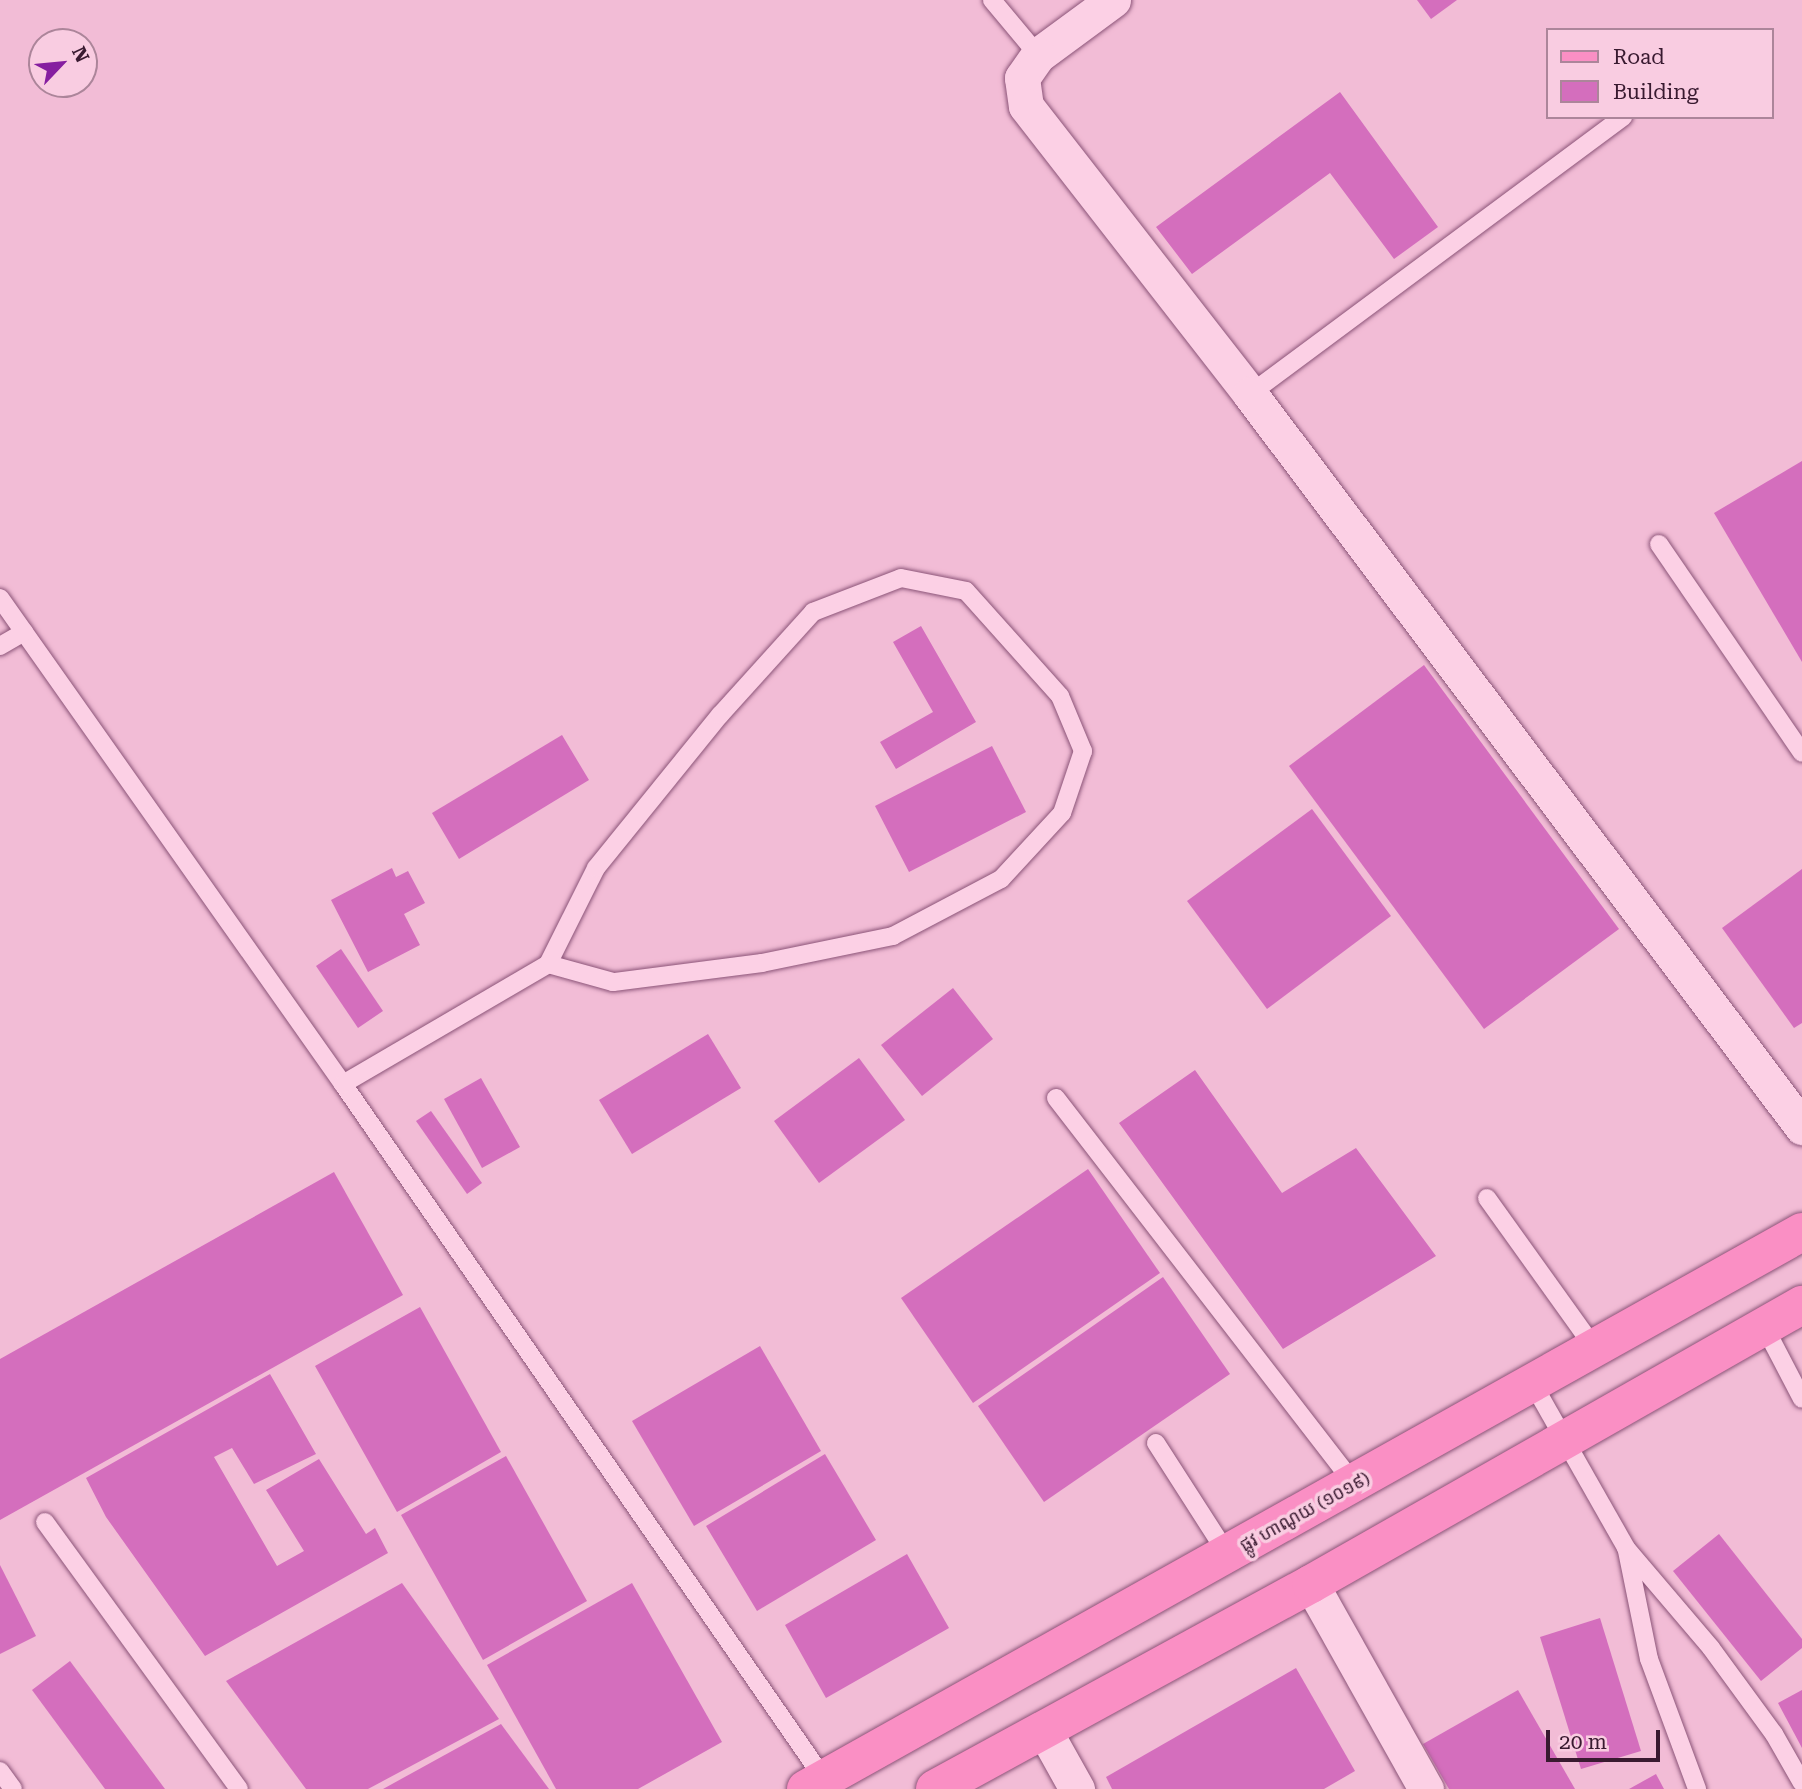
<!DOCTYPE html>
<html>
<head>
<meta charset="utf-8">
<style>
	body { margin:0 }
	#map { position:relative; width:1802px; height:1789px; overflow:hidden; background:#f2bcd6; font-family:"Roboto Serif","Noto Sans Khmer",serif }
	div>[style] { position:absolute }
	[style*='--x'] { left:calc(var(--x)*1px); top:calc(var(--y)*1px); width:calc(var(--w)*1px); rotate:calc(var(--a)*1deg) }
	.building>* { inset:0; background:#d46ebd }
	.roads { filter:drop-shadow(0 0 2px #8b5478) drop-shadow(0 0 2px #8b5478) }
	.service>* { height:18px; margin:-9px; padding:0 9px; transform-origin:9px; border-radius:9px; background:#fcd0e5 }
	.minor>* { height:35px; margin:-17.5px; padding:0 17.5px; transform-origin:17.5px; border-radius:17.5px; background:#fcd0e5 }
	.primary>* { height:38px; margin:-19px; padding:0 19px; transform-origin:19px; border-radius:19px; background:#fa8fc4 }
	span { translate:-50% -50%; white-space:nowrap; text-align:center; line-height:1.15; -webkit-text-stroke:7px #f9cce1; paint-order:stroke }
	.street-label { font-size:18px; color:#391a30 }
	.legend { position:absolute; left:1546px; top:28px; width:228px; height:91px; box-sizing:border-box; background:#f9cce1; border:2px solid #ac859a; margin:0; padding:9px 12px; list-style:none; font-size:21px; color:#391a30 }
	.legend li { display:flex; align-items:center; gap:14px; height:35px }
	.legend b { width:35px; border:2px solid #ac859a }
	.north { position:absolute; left:28px; top:28px; width:70px; height:70px; box-sizing:border-box; background:#f9cce1; border:2px solid #ac859a; border-radius:50%; rotate:64deg; font-size:19px; font-weight:700; line-height:28px; text-align:center; color:#391a30 }
	.north::after { content:''; display:block; margin:auto; width:24px; height:32px; background:#861ea0; clip-path:polygon(50% 0,100% 100%,50% 72%,0 100%) }
	.scale { position:absolute; left:1546px; top:1730px; width:114px; height:32px; box-sizing:border-box; border:4px solid #391a30; border-top:0; padding-left:9px; font-size:21px; line-height:24px; white-space:nowrap; color:#391a30; -webkit-text-stroke:5px #f9cce1; paint-order:stroke }
</style>
</head>
<body>
<div id="map">
	<div class="building">
		<div style="clip-path:polygon(1417px 0,1457px 0,1431px 19px)"></div>
		<div style="clip-path:polygon(1340px 92px,1438px 227px,1394px 259px,1330px 173px,1192px 274px,1156px 227px)"></div>
		<div style="clip-path:polygon(1802px 461px,1802px 662px,1714px 513px)"></div>
		<div style="clip-path:polygon(921px 626px,976px 722px,896px 769px,880px 742px,933px 712px,893px 642px)"></div>
		<div style="clip-path:polygon(1424px 665px,1619px 929px,1484px 1029px,1289px 766px)"></div>
		<div style="clip-path:polygon(562px 735px,589px 780px,459px 859px,432px 813px)"></div>
		<div style="clip-path:polygon(992px 746px,1026px 812px,909px 872px,875px 806px)"></div>
		<div style="clip-path:polygon(1312px 809px,1391px 916px,1267px 1009px,1187px 901px)"></div>
		<div style="clip-path:polygon(392px 868px,396px 877px,408px 871px,425px 903px,404px 914px,420px 945px,368px 972px,331px 900px)"></div>
		<div style="clip-path:polygon(1802px 869px,1802px 1023px,1794px 1028px,1722px 928px)"></div>
		<div style="clip-path:polygon(341px 949px,383px 1011px,358px 1028px,316px 966px)"></div>
		<div style="clip-path:polygon(953px 988px,993px 1039px,922px 1096px,881px 1045px)"></div>
		<div style="clip-path:polygon(708px 1034px,741px 1088px,632px 1154px,599px 1100px)"></div>
		<div style="clip-path:polygon(859px 1058px,905px 1120px,819px 1183px,774px 1121px)"></div>
		<div style="clip-path:polygon(1195px 1070px,1282px 1193px,1356px 1148px,1436px 1256px,1283px 1349px,1119px 1123px)"></div>
		<div style="clip-path:polygon(481px 1078px,520px 1147px,482px 1168px,444px 1099px)"></div>
		<div style="clip-path:polygon(431px 1111px,482px 1183px,467px 1194px,416px 1121px)"></div>
		<div style="clip-path:polygon(1088px 1169px,1160px 1273px,973px 1403px,901px 1298px)"></div>
		<div style="clip-path:polygon(334px 1172px,403px 1295px,0 1520px,0 1359px)"></div>
		<div style="clip-path:polygon(1163px 1277px,1230px 1374px,1044px 1502px,978px 1406px)"></div>
		<div style="clip-path:polygon(420px 1307px,501px 1452px,397px 1512px,315px 1366px)"></div>
		<div style="clip-path:polygon(760px 1346px,821px 1451px,694px 1526px,632px 1421px)"></div>
		<div style="clip-path:polygon(270px 1374px,316px 1454px,254px 1484px,232px 1448px,214px 1457px,277px 1566px,304px 1551px,266px 1490px,319px 1459px,366px 1534px,375px 1528px,388px 1553px,205px 1656px,106px 1517px,86px 1478px)"></div>
		<div style="clip-path:polygon(825px 1454px,876px 1540px,757px 1611px,706px 1526px)"></div>
		<div style="clip-path:polygon(506px 1456px,587px 1601px,483px 1660px,401px 1515px)"></div>
		<div style="clip-path:polygon(1719px 1534px,1802px 1639px,1802px 1648px,1761px 1681px,1673px 1571px)"></div>
		<div style="clip-path:polygon(907px 1554px,949px 1628px,826px 1698px,785px 1625px)"></div>
		<div style="clip-path:polygon(0 1565px,36px 1636px,0 1654px)"></div>
		<div style="clip-path:polygon(402px 1583px,499px 1719px,368px 1789px,306px 1789px,226px 1681px)"></div>
		<div style="clip-path:polygon(632px 1583px,722px 1742px,638px 1789px,556px 1789px,487px 1665px)"></div>
		<div style="clip-path:polygon(1600px 1618px,1641px 1751px,1581px 1769px,1540px 1637px)"></div>
		<div style="clip-path:polygon(70px 1661px,165px 1789px,105px 1789px,32px 1690px)"></div>
		<div style="clip-path:polygon(1296px 1668px,1355px 1771px,1324px 1789px,1112px 1789px,1106px 1777px)"></div>
		<div style="clip-path:polygon(1518px 1690px,1575px 1789px,1449px 1789px,1423px 1744px)"></div>
		<div style="clip-path:polygon(1802px 1690px,1802px 1748px,1778px 1703px)"></div>
		<div style="clip-path:polygon(501px 1724px,549px 1789px,383px 1789px)"></div>
		<div style="clip-path:polygon(1656px 1774px,1664px 1789px,1629px 1789px)"></div>
	</div>
	<div class="roads">
		<div class="service">
			<div style="--x:992;--y:0;--w:72;--a:50.1"></div>
			<div style="--x:1250;--y:394;--w:465;--a:-36.6"></div>
			<div style="--x:1659;--y:544;--w:253;--a:55.6"></div>
			<div style="--x:0;--y:598;--w:595;--a:54.79"></div>
			<div style="--x:343;--y:1084;--w:845;--a:55.31"></div>
			<div style="--x:0;--y:646;--w:28;--a:-30"></div>
			<div style="--x:343;--y:1084;--w:238;--a:-30.3"></div>
			<div style="--x:548;--y:964;--w:107;--a:-63.4"></div>
			<div style="--x:596;--y:868;--w:197;--a:-51"></div>
			<div style="--x:720;--y:715;--w:139;--a:-47.9"></div>
			<div style="--x:813;--y:612;--w:94;--a:-21.1"></div>
			<div style="--x:901;--y:578;--w:66;--a:11.3"></div>
			<div style="--x:966;--y:591;--w:141;--a:48.2"></div>
			<div style="--x:1060;--y:696;--w:60;--a:67.3"></div>
			<div style="--x:1083;--y:751;--w:65;--a:108.7"></div>
			<div style="--x:1062;--y:813;--w:90;--a:132.7"></div>
			<div style="--x:1001;--y:879;--w:122;--a:152.2"></div>
			<div style="--x:893;--y:936;--w:134;--a:168.4"></div>
			<div style="--x:762;--y:963;--w:150;--a:172.7"></div>
			<div style="--x:613;--y:982;--w:67;--a:-164.5"></div>
			<div style="--x:1056;--y:1098;--w:489;--a:52.3"></div>
			<div style="--x:1487;--y:1198;--w:186;--a:54.4"></div>
			<div style="--x:1764;--y:1326;--w:82;--a:62.5"></div>
			<div style="--x:1533;--y:1384;--w:189;--a:60.4"></div>
			<div style="--x:1626;--y:1548;--w:131;--a:49.6"></div>
			<div style="--x:1711;--y:1648;--w:107;--a:53.8"></div>
			<div style="--x:1774;--y:1734;--w:56;--a:60.3"></div>
			<div style="--x:1156;--y:1443;--w:133;--a:57.3"></div>
			<div style="--x:45;--y:1522;--w:330;--a:54"></div>
			<div style="--x:1627;--y:1551;--w:110;--a:78.5"></div>
			<div style="--x:1649;--y:1659;--w:139;--a:69.7"></div>
			<div style="--x:0;--y:1771;--w:22;--a:54"></div>
		</div>
		<div class="minor">
			<div style="--x:1113;--y:0;--w:93;--a:143.7"></div>
			<div style="--x:1038;--y:55;--w:28;--a:125"></div>
			<div style="--x:1022;--y:78;--w:28;--a:82"></div>
			<div style="--x:1026;--y:106;--w:365;--a:52.1"></div>
			<div style="--x:1250;--y:394;--w:918;--a:53.02"></div>
			<div style="--x:1311;--y:1584;--w:235;--a:60.7"></div>
			<div style="--x:1044;--y:1730;--w:68;--a:60.8"></div>
		</div>
		<div class="primary">
			<div style="--x:806;--y:1789;--w:1141;--a:-29.22"></div>
			<div style="--x:935;--y:1789;--w:428;--a:-28.6"></div>
			<div style="--x:1311;--y:1584;--w:565;--a:-29.61"></div>
		</div>
	</div>
	<div class="street-label">
		<span style="left:1305px;top:1512px;rotate:-29deg">ផ្លូវ ហាណូយ (១០១៩)</span>
	</div>
	<ul class="legend">
	<li><b style="height:9px;background:#fa8fc4"></b>Road</li>
	<li><b style="height:19px;background:#d46ebd"></b>Building</li>
	</ul>
	<div class="north">N</div>
	<div class="scale">20 m</div>
</div>
</body>
</html>
